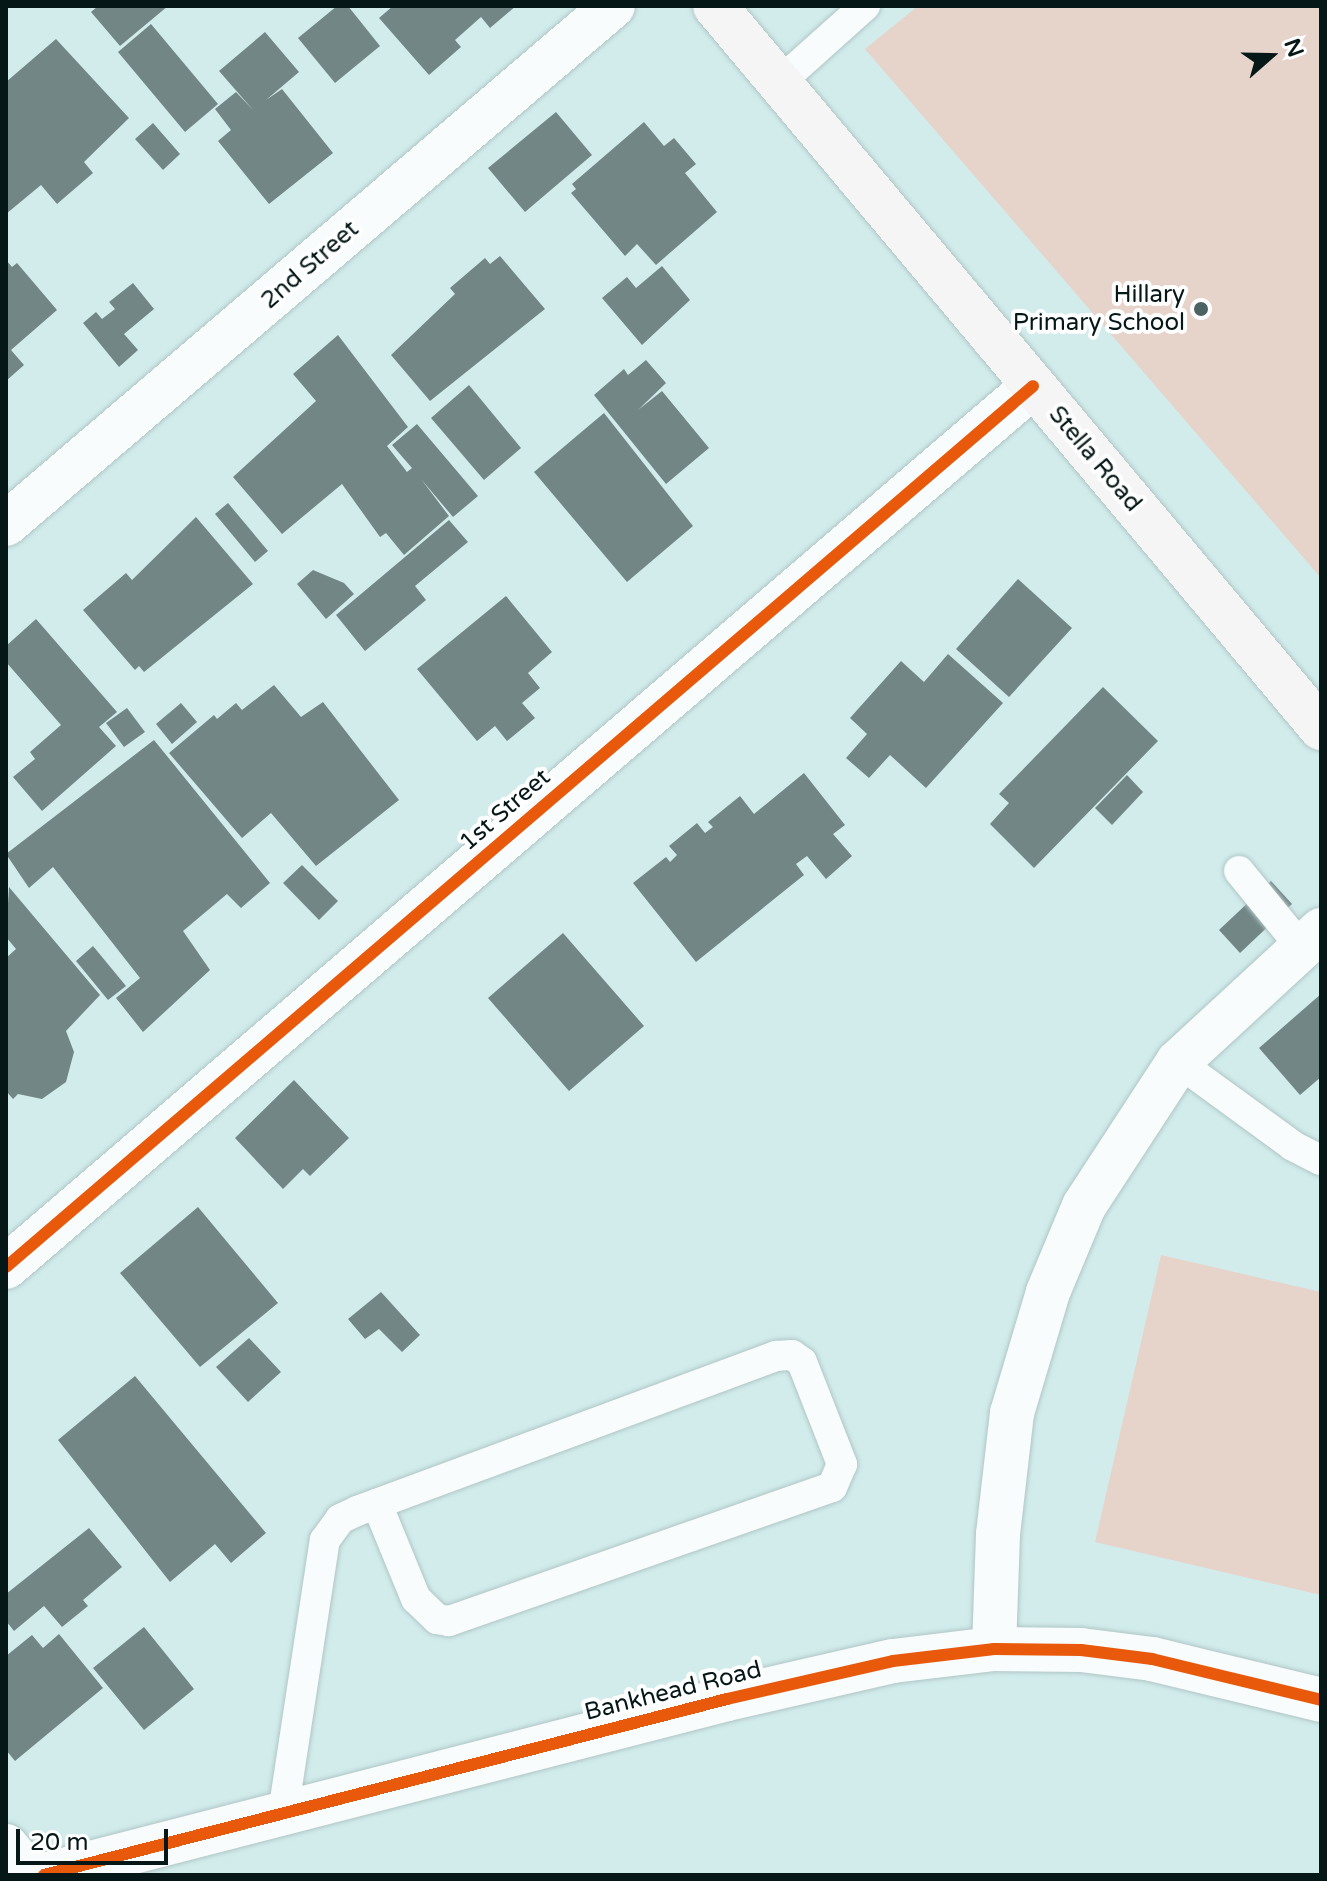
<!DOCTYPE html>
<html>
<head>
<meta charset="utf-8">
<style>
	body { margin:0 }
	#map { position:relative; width:1327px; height:1881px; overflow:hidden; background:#d2ecec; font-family:"Varela Round",sans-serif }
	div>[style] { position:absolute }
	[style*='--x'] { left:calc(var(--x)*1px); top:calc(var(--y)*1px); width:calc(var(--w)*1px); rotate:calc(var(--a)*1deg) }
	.green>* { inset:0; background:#e6d3ca }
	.building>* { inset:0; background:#728686 }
	.roads { filter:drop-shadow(0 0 2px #b1c6c6) drop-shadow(0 0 2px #b1c6c6) }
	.lane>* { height:30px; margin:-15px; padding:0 15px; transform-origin:15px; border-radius:15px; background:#f8fcfc }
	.street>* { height:44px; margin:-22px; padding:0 22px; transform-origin:22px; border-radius:22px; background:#f8fcfc }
	.secondary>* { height:44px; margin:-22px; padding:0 22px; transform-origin:22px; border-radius:22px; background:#f4f5f4 }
	.cycleway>* { height:12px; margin:-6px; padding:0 6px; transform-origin:6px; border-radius:6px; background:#e8590c }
	.dots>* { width:22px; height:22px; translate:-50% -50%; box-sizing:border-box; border:4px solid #fff; border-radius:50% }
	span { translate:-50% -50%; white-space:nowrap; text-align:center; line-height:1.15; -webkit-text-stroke:8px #fff; paint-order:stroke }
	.street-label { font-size:24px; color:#051717 }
	.poi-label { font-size:24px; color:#051717 }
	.right { translate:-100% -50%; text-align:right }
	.frame { position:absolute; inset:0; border:8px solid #051717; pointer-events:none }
	.north { position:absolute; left:1231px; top:16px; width:80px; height:80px; -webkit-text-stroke:6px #fff; paint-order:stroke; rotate:70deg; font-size:22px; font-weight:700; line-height:32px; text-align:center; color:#051717 }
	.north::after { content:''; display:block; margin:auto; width:28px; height:36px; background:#051717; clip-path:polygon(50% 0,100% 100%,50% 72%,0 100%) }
	.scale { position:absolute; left:16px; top:1829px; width:152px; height:36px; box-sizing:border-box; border:4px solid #051717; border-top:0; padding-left:10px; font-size:24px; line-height:28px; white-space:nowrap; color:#051717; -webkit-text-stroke:6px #fff; paint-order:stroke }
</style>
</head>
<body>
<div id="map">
	<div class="green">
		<div style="clip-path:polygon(918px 6px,1321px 6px,1321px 578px,865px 49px)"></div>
		<div style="clip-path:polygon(1161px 1255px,1321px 1292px,1321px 1595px,1095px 1542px)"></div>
	</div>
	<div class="building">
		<div style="clip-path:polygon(98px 6px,168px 6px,120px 46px,91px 12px)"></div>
		<div style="clip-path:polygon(337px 6px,348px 6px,380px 46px,335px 83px,298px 38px)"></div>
		<div style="clip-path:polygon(393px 6px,516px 6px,490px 28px,481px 17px,455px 40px,461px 47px,429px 75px,379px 18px)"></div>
		<div style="clip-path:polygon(151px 24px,218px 104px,185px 132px,118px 52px)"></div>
		<div style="clip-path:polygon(265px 32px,299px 72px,266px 100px,282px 89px,333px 153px,269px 204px,218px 141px,231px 130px,215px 109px,236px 92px,254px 111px,219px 71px)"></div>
		<div style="clip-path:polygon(56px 39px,129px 118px,84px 162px,93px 173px,57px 204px,41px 185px,6px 214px,6px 82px)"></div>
		<div style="clip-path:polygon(556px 112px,592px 155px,525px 212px,488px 168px)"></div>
		<div style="clip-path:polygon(644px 122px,664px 146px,674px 138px,696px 164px,685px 173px,717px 212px,656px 265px,637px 244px,625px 256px,571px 193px,576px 189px,572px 184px)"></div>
		<div style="clip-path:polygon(153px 123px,180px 154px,163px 170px,135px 139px)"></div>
		<div style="clip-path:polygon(500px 256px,545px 309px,430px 401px,391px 355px,455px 294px,450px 288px,485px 258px,490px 264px)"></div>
		<div style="clip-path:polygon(6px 260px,12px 267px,17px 263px,57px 310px,11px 350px,24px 365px,6px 381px)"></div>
		<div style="clip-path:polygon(662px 266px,690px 300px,642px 345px,602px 298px,627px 277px,636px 288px)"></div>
		<div style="clip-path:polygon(133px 283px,154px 309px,124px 334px,138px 350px,119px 367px,83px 323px,96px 312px,102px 319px,115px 309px,109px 302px)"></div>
		<div style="clip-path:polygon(338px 335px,408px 427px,387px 446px,407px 472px,412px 468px,392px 445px,417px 424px,478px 496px,453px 517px,421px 479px,449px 516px,404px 555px,386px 533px,380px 537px,342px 484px,282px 534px,233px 477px,316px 401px,293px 374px)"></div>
		<div style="clip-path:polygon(646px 360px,666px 383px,638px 410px,662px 391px,709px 448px,666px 484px,594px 395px,624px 369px,628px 375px)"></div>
		<div style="clip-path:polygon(469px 385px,521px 448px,484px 480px,431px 418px)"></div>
		<div style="clip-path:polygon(604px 413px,693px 526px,627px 582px,534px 472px)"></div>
		<div style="clip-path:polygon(228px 503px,268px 551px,255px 562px,215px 514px)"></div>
		<div style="clip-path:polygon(196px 517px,253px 584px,144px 672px,139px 666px,135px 670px,83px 610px,126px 573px,132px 580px)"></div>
		<div style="clip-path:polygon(449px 520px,468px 542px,415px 586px,426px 600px,365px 651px,336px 615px)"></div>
		<div style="clip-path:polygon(313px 570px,344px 583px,354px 594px,326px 619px,297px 584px)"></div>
		<div style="clip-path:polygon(1018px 579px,1072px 628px,1009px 697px,956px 649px)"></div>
		<div style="clip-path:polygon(506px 596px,552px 652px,528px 673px,540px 688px,522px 703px,535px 718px,507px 741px,495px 726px,477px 741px,417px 669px)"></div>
		<div style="clip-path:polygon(36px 619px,117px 712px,99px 727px,116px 746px,42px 811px,13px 777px,35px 759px,30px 752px,61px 725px,6px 662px,6px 646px)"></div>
		<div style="clip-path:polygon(948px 654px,1003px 703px,926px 788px,890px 755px,869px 778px,846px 758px,867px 734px,850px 718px,901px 661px,924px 682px)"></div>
		<div style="clip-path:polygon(274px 685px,301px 717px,323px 702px,399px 800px,316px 866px,271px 813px,242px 838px,169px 753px,214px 715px,217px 719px,236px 703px,242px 710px)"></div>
		<div style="clip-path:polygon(1103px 687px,1158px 741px,1034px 868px,990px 824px,1009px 803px,999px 794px)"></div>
		<div style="clip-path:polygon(181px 703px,197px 722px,172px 744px,156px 724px)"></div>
		<div style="clip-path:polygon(127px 708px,145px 732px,124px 747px,106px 723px)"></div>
		<div style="clip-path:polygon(154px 740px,270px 883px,241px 908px,227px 894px,183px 931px,210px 970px,143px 1032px,116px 998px,140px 978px,53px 867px,29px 888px,6px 854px)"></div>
		<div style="clip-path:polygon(804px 773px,845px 825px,833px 834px,852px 856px,826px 879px,807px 856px,796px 864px,804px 875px,696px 962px,633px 883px,666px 857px,670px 862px,677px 855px,669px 846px,697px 823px,705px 833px,713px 827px,708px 822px,740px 796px,754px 814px)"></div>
		<div style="clip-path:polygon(1127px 775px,1143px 792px,1112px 825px,1095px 808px)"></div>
		<div style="clip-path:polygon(302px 865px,338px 901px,319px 920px,283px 883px)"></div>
		<div style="clip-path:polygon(1271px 881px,1292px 904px,1240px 953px,1219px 930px)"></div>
		<div style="clip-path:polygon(9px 887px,100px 995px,66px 1031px,74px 1052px,66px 1082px,42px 1099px,18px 1094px,13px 1099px,6px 1091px,6px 958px,16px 949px,6px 937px)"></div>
		<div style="clip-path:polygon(563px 933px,644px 1026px,569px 1091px,488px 998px)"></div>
		<div style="clip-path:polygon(93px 946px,126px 986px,108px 1000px,76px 961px)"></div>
		<div style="clip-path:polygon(1321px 994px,1321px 1077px,1300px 1095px,1259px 1048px)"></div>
		<div style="clip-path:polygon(294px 1080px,349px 1138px,310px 1176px,303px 1169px,283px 1189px,235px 1138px)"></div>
		<div style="clip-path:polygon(198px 1207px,278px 1303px,200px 1367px,120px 1273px)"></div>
		<div style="clip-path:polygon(381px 1292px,420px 1335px,402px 1352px,379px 1329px,365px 1339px,348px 1319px)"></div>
		<div style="clip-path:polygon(249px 1338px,281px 1372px,248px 1402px,216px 1367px)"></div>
		<div style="clip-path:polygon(135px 1376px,266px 1533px,231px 1563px,215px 1544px,170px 1582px,58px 1440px)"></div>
		<div style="clip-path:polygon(89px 1528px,122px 1567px,83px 1600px,88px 1606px,62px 1627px,44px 1606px,14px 1631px,6px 1621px,6px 1594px)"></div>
		<div style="clip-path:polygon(144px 1627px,194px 1689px,144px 1730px,93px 1668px)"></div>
		<div style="clip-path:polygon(59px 1634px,103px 1688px,15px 1761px,6px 1750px,6px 1656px,32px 1635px,43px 1648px)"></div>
	</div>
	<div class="roads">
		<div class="lane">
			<div style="--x:781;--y:81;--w:113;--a:-41.8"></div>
			<div style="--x:1239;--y:871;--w:98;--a:50.8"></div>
			<div style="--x:1178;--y:1062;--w:142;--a:36.1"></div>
			<div style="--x:1293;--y:1146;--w:31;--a:27"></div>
			<div style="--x:283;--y:1813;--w:276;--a:-81.3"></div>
			<div style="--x:325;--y:1540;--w:26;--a:-54"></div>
			<div style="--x:340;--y:1519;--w:19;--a:-25"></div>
			<div style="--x:357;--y:1511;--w:447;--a:-20.3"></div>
			<div style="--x:776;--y:1356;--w:16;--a:-4"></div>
			<div style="--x:792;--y:1355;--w:12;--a:35"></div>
			<div style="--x:802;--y:1362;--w:110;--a:68.6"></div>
			<div style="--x:842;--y:1464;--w:25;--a:113"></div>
			<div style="--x:832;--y:1487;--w:406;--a:160.7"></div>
			<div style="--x:449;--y:1621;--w:12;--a:-171"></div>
			<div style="--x:437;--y:1619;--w:29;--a:-136"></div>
			<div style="--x:416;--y:1599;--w:103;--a:-112.3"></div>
		</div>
		<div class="street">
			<div style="--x:6;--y:524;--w:798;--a:-40.48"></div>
			<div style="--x:6;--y:1267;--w:1353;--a:-40.62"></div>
			<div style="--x:994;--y:1649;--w:115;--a:-88"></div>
			<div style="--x:998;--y:1534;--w:122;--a:-83.4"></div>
			<div style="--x:1012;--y:1413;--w:126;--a:-73.4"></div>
			<div style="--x:1048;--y:1292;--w:93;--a:-67.3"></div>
			<div style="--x:1084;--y:1206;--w:172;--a:-56.9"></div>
			<div style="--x:1178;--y:1062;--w:195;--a:-42.7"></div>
			<div style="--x:6;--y:1846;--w:38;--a:50"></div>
			<div style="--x:44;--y:1875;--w:705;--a:-14.45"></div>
			<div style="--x:727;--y:1699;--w:170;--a:-12.9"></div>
			<div style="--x:893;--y:1661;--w:102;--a:-6.8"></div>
			<div style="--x:994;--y:1649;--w:87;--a:0.7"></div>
			<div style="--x:1081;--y:1650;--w:72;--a:7.2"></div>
			<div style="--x:1152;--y:1659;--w:174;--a:13.6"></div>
		</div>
		<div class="secondary">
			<div style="--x:715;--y:6;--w:943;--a:49.99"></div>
		</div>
	</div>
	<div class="cycleway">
		<div style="--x:6;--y:1267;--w:1353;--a:-40.62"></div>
		<div style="--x:44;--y:1875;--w:705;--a:-14.45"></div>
		<div style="--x:727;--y:1699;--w:170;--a:-12.9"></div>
		<div style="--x:893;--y:1661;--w:102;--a:-6.8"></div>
		<div style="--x:994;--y:1649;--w:87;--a:0.7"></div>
		<div style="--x:1081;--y:1650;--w:72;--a:7.2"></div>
		<div style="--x:1152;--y:1659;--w:174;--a:13.6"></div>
	</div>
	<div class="dots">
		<div style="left:1201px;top:309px;background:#4d6262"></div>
	</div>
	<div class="street-label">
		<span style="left:310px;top:265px;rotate:-41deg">2nd Street</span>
		<span style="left:1095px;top:459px;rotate:50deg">Stella Road</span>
		<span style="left:505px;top:810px;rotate:-41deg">1st Street</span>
		<span style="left:673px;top:1691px;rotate:-14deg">Bankhead Road</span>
	</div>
	<div class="poi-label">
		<span class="right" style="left:1185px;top:309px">Hillary<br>Primary School</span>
	</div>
	<div class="frame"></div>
	<div class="north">N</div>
	<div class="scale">20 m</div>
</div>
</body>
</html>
